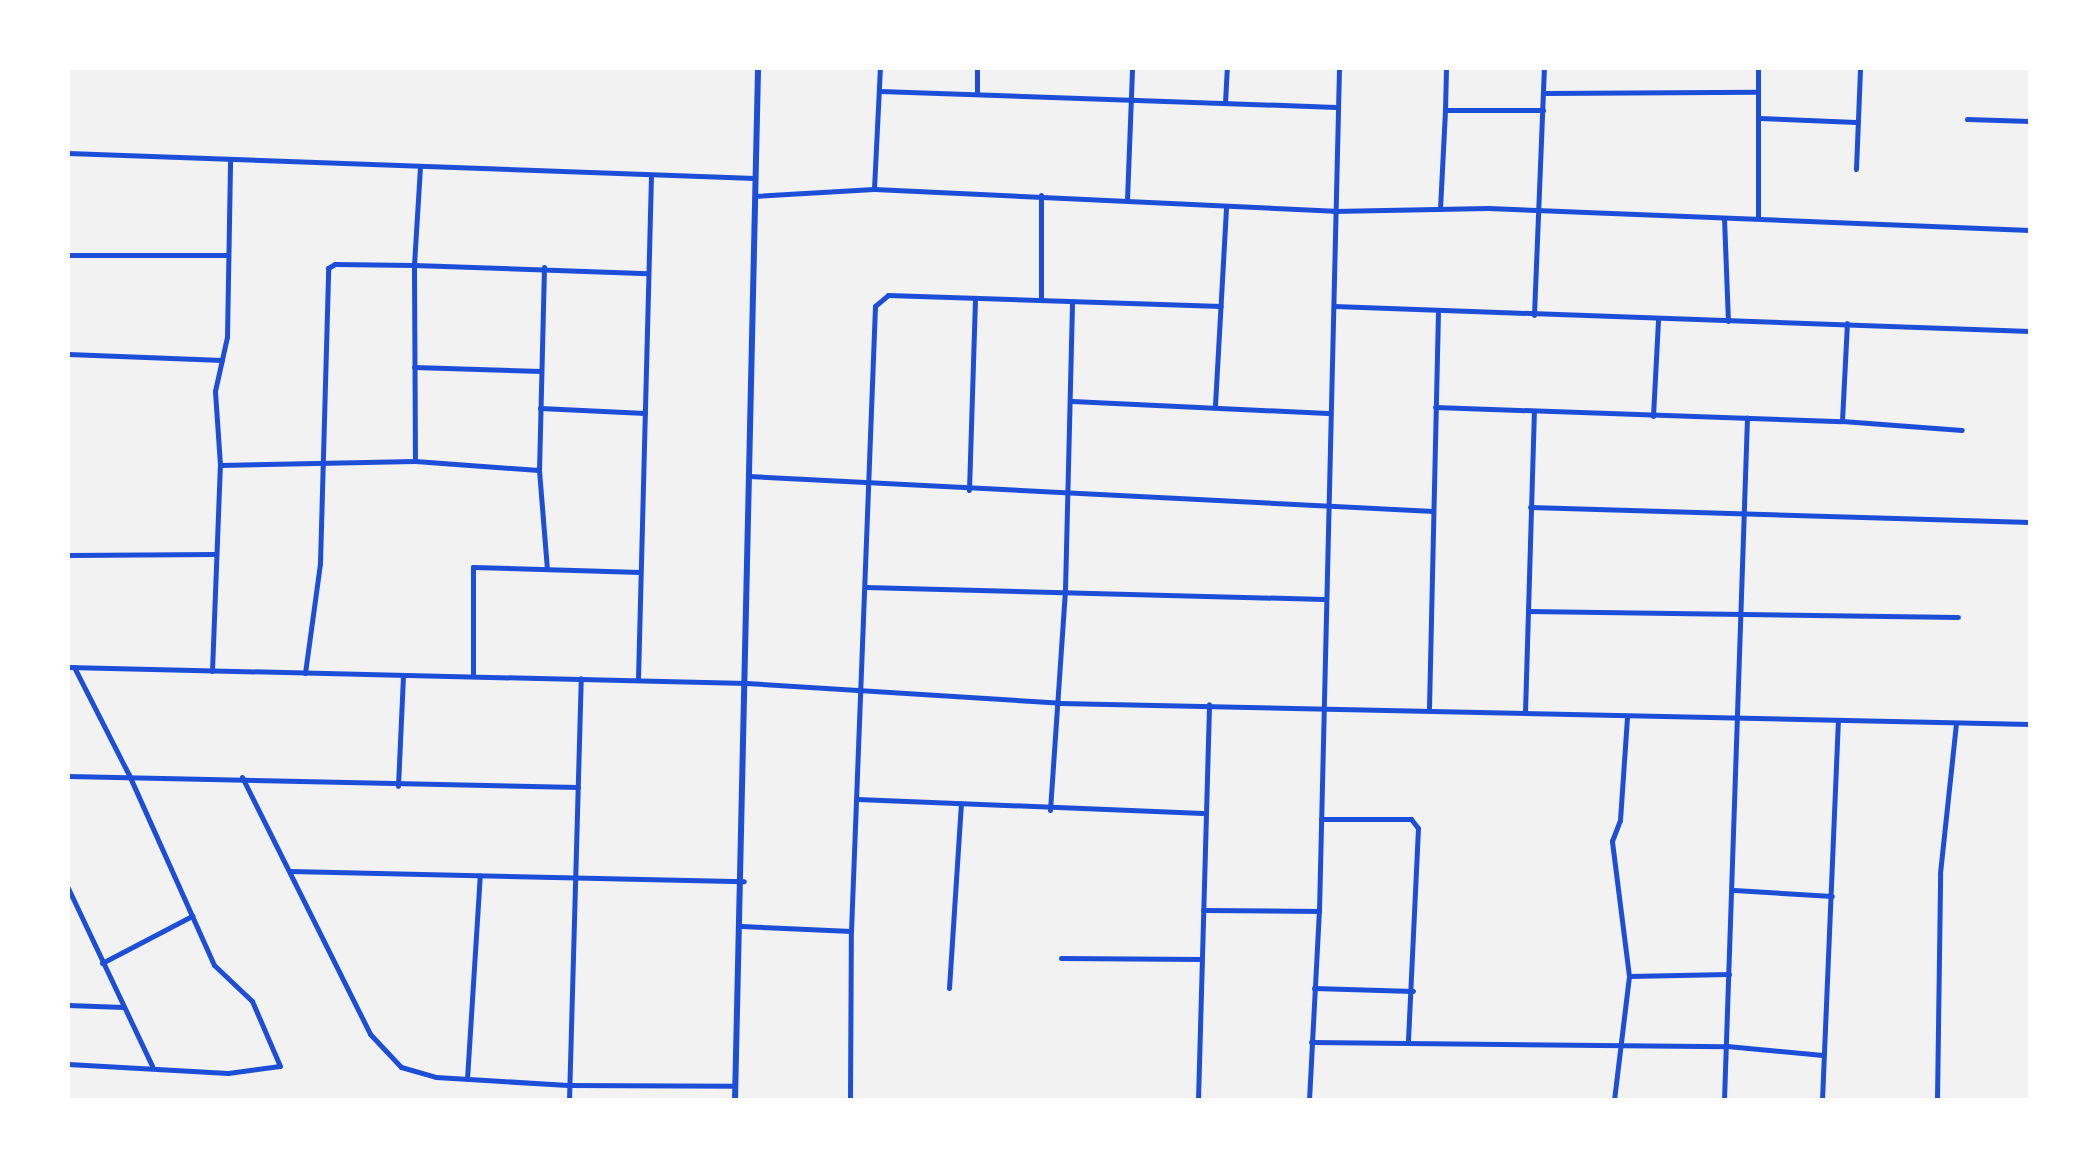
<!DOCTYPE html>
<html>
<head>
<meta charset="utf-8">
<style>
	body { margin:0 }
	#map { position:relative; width:2098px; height:1168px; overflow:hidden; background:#f2f2f2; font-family:"Source Sans 3",sans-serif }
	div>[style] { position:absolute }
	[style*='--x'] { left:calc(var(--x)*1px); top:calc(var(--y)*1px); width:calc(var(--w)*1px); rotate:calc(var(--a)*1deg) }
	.minor>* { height:5px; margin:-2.5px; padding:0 2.5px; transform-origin:2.5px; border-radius:2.5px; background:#1d4ed8 }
	.tertiary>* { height:6px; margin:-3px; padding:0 3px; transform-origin:3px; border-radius:3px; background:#1d4ed8 }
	span { translate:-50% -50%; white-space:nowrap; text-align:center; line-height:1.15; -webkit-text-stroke:7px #fff; paint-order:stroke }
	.frame { position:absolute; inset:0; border:70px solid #fff; pointer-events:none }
</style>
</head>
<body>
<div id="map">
	<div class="minor">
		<div style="--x:880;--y:91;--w:456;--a:2"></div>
		<div style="--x:1543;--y:93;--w:215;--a:-0.3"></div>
		<div style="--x:977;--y:94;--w:26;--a:-90"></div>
		<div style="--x:1225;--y:103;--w:35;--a:-87"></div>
		<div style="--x:1445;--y:110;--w:42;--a:-88.6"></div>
		<div style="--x:1759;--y:118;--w:97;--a:2.4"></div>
		<div style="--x:1967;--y:119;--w:63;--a:1.8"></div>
		<div style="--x:68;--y:153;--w:687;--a:2.08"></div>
		<div style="--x:1856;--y:169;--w:101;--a:-87.7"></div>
		<div style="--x:874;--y:189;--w:121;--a:-87.2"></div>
		<div style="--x:755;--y:196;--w:119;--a:-3.4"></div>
		<div style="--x:874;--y:189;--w:460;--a:2.7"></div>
		<div style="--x:1333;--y:211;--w:155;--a:-1.1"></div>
		<div style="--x:1488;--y:208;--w:542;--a:2.32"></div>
		<div style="--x:1127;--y:200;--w:132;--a:-87.8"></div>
		<div style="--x:1440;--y:209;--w:99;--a:-87.1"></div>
		<div style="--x:1445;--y:110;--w:98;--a:0"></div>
		<div style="--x:1724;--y:218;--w:103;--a:87.8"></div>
		<div style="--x:1758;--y:218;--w:150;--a:-90"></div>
		<div style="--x:68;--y:255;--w:158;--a:0"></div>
		<div style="--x:544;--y:267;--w:203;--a:91.4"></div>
		<div style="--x:539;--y:470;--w:99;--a:85.4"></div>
		<div style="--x:1041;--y:300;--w:105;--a:-90"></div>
		<div style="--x:1334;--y:306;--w:696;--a:2.06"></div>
		<div style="--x:1534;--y:315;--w:247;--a:-87.7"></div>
		<div style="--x:68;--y:354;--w:154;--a:2.2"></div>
		<div style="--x:414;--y:367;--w:127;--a:1.8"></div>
		<div style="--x:1072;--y:401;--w:256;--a:2.7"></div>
		<div style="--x:1215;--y:405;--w:199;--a:-86.8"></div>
		<div style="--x:1435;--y:407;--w:407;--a:2"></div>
		<div style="--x:1842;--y:421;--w:120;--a:4.3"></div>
		<div style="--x:540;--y:408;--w:105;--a:2.7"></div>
		<div style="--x:1653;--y:416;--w:96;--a:-87"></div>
		<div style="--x:1842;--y:421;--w:98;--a:-87.1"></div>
		<div style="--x:415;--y:461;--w:196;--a:-90.3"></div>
		<div style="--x:414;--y:265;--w:98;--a:-86.5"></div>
		<div style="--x:220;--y:465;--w:195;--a:-1.2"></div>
		<div style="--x:415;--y:461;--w:124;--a:4.2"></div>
		<div style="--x:749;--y:476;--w:685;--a:2.93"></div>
		<div style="--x:969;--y:490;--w:190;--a:-88.2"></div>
		<div style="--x:1530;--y:507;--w:500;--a:1.72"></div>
		<div style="--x:68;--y:555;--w:148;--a:-0.4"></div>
		<div style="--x:865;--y:587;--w:459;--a:1.5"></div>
		<div style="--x:1528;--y:611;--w:430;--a:0.8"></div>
		<div style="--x:68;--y:667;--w:678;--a:1.35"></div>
		<div style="--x:746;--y:683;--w:315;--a:3.6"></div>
		<div style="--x:1060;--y:703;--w:970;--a:1.24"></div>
		<div style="--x:212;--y:671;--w:206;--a:-87.8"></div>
		<div style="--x:220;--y:465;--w:74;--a:-93.9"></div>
		<div style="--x:215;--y:391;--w:55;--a:-77.5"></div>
		<div style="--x:227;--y:337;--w:178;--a:-89"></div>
		<div style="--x:305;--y:673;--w:111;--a:-82.2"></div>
		<div style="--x:320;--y:563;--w:295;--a:-88.4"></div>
		<div style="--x:328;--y:268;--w:8;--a:-30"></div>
		<div style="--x:335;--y:264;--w:79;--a:0.7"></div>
		<div style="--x:414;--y:265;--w:234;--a:2"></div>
		<div style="--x:473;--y:674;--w:107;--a:-90"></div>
		<div style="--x:473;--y:567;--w:167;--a:1.7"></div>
		<div style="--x:638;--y:679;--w:503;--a:-88.52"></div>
		<div style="--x:1429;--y:708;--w:395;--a:-88.7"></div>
		<div style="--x:1525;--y:712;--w:301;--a:-88.3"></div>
		<div style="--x:68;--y:776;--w:510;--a:1.24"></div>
		<div style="--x:242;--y:777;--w:287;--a:63.5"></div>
		<div style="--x:370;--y:1034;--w:45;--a:46.8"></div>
		<div style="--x:401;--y:1067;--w:36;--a:16"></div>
		<div style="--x:436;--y:1077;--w:132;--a:3.5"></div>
		<div style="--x:568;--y:1085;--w:167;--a:0.3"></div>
		<div style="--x:398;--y:786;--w:111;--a:-87.4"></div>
		<div style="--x:857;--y:799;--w:346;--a:2.3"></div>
		<div style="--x:1050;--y:810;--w:221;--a:-86.1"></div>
		<div style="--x:1065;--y:590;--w:288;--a:-88.6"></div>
		<div style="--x:1321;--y:819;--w:90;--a:0"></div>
		<div style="--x:1411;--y:819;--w:11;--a:52"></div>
		<div style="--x:1418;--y:828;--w:212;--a:92.7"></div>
		<div style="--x:290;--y:871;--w:454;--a:1.3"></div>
		<div style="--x:68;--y:888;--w:197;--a:64.7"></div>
		<div style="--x:1734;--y:890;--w:98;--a:3.5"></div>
		<div style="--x:1203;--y:910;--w:116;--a:0.5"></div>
		<div style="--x:741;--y:926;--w:110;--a:2.6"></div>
		<div style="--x:1061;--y:958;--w:139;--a:0.4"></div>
		<div style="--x:102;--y:963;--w:102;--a:-27.6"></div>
		<div style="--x:1629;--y:976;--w:100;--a:-1.1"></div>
		<div style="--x:949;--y:988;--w:185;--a:-86.3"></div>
		<div style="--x:1314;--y:988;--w:99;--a:1.7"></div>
		<div style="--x:68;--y:1005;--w:55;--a:2.1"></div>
		<div style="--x:1311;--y:1042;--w:416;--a:0.6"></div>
		<div style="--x:1727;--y:1046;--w:96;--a:5.4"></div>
		<div style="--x:68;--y:1064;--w:160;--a:3.2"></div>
		<div style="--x:228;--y:1073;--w:52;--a:-7.7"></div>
		<div style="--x:280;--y:1066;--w:71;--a:-113.3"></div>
		<div style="--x:252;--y:1001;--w:52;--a:-136.5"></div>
		<div style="--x:214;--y:965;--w:208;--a:-114.1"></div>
		<div style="--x:129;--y:775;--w:121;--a:-117"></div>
		<div style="--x:467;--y:1079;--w:204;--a:-86.4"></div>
		<div style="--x:569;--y:1100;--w:422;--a:-88.4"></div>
		<div style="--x:850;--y:1100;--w:169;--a:-89.7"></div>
		<div style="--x:851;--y:931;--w:625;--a:-87.8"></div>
		<div style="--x:875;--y:306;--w:17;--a:-40"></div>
		<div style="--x:888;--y:295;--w:333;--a:1.9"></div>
		<div style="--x:1198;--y:1100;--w:396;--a:-88.4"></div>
		<div style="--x:1309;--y:1100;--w:189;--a:-87"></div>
		<div style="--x:1319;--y:911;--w:843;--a:-88.64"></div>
		<div style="--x:1614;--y:1100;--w:125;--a:-83.1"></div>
		<div style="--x:1629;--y:976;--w:136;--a:-97.2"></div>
		<div style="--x:1612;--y:841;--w:22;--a:-69"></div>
		<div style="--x:1620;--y:820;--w:104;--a:-86.1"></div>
		<div style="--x:1724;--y:1100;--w:683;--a:-88.07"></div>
		<div style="--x:1822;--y:1100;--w:379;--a:-87.6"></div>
		<div style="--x:1937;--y:1100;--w:227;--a:-89.2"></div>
		<div style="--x:1940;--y:873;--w:150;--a:-83.9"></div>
	</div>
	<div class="tertiary">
		<div style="--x:735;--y:1100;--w:1032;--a:-88.72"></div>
	</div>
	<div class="frame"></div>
</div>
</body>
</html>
